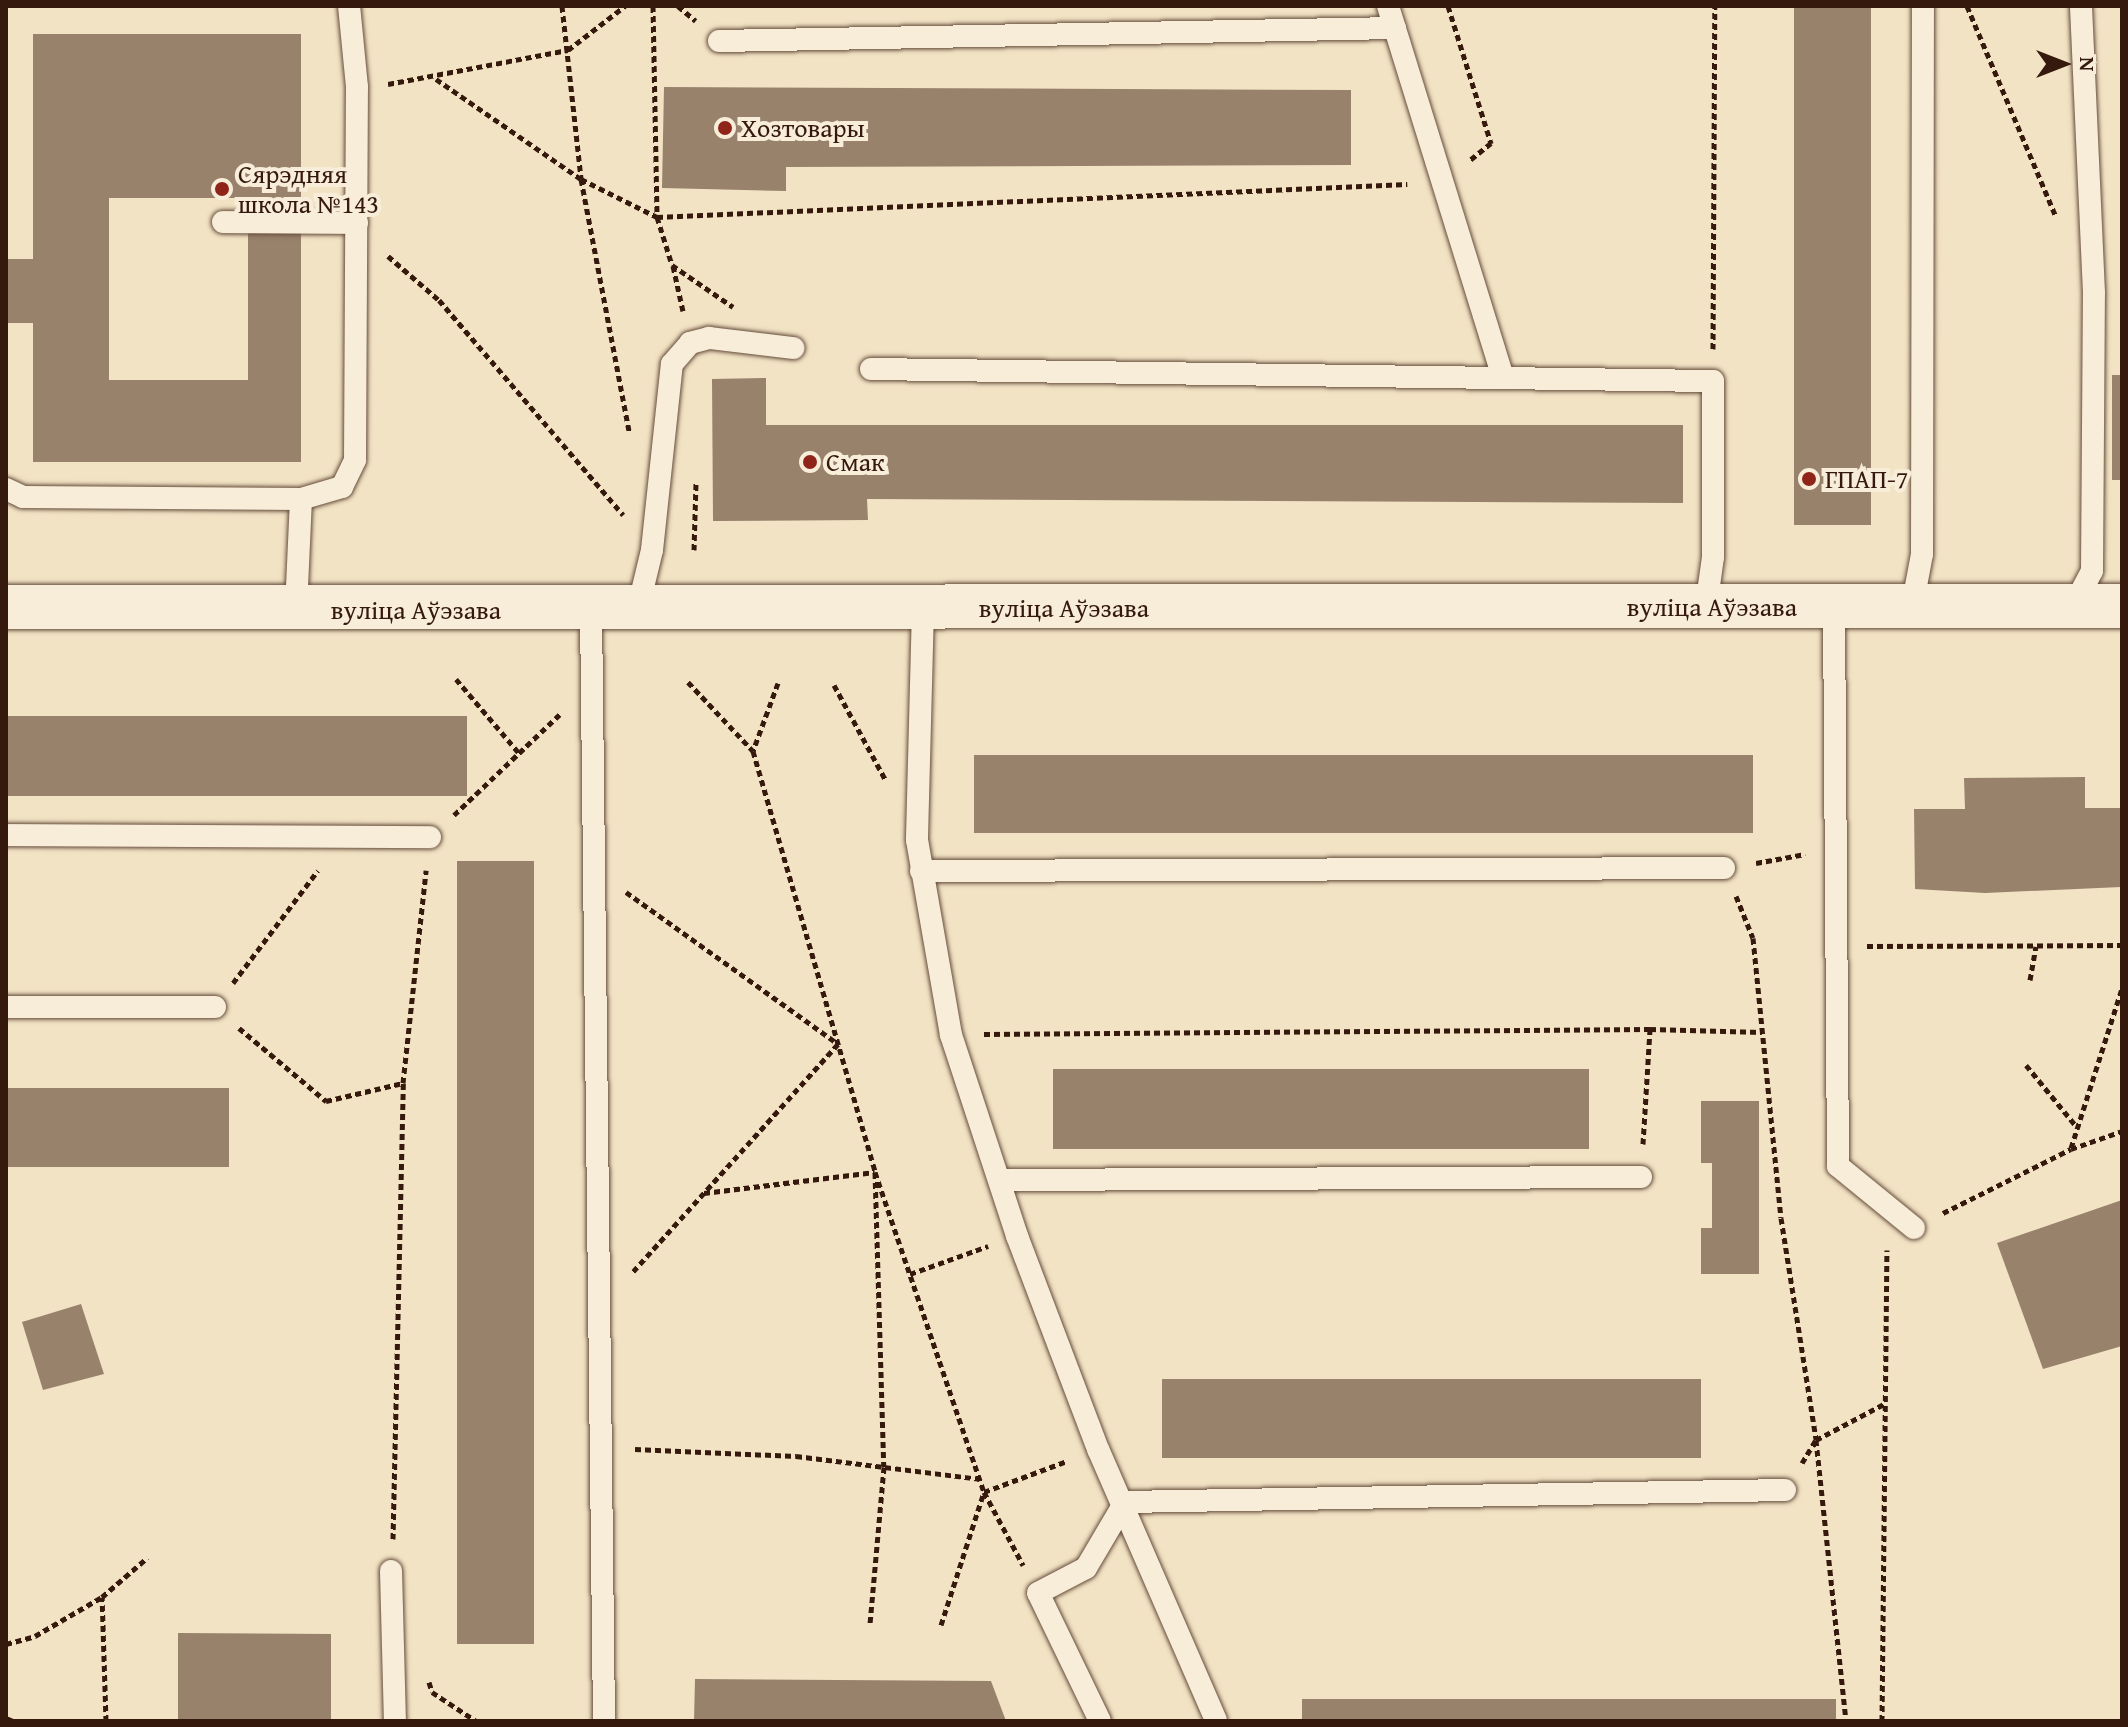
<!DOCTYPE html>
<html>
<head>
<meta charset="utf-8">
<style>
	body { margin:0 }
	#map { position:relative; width:2128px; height:1727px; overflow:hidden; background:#f2e3c4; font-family:"Gentium Book Plus",serif }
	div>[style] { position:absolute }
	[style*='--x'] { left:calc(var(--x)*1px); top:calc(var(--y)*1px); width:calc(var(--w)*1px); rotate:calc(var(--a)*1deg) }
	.building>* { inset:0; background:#98826c }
	.path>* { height:5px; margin-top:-2.5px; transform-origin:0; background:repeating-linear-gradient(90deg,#36190d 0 6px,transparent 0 10px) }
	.roads { filter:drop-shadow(0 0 2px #654c3b) drop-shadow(0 0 2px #654c3b) }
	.service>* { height:22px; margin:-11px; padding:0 11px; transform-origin:11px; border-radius:11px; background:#f7edd9 }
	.tertiary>* { height:44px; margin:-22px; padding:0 22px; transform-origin:22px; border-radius:22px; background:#f7edd9 }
	.dots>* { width:22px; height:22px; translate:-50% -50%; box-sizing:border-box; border:4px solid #f7edd9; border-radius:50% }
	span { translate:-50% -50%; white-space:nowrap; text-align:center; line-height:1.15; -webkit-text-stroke:8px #f7edd9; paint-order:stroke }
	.poi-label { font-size:26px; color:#36190d }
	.left { translate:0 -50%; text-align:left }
	.street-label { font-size:26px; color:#36190d }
	.frame { position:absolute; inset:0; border:8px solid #36190d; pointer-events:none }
	.north { position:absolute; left:2024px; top:24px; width:80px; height:80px; -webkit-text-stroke:6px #f7edd9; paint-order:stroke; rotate:90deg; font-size:22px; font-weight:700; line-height:32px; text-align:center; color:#36190d }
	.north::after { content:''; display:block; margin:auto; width:28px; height:36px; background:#36190d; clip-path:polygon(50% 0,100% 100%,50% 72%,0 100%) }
</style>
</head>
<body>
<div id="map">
	<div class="building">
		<div style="clip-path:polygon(1794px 6px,1871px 6px,1871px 525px,1794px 525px)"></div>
		<div style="clip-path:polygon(evenodd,33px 34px,301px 34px,301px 462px,33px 462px,33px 323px,6px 323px,6px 259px,33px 259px,33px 34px,109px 198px,248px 198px,248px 380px,109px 380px,109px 198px)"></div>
		<div style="clip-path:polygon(664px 87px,1351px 90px,1351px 165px,786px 167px,786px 191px,662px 188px)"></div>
		<div style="clip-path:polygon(2112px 375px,2122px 375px,2122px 480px,2112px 480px)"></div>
		<div style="clip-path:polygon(766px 378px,766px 425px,1683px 425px,1683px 503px,867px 499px,868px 520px,713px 521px,712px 379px)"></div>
		<div style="clip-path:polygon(6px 716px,467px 716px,467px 796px,6px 796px)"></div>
		<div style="clip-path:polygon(974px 755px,1753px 755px,1753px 833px,974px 833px)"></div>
		<div style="clip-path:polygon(2085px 777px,2085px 808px,2120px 808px,2121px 887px,1985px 893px,1915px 889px,1914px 809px,1965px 809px,1964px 778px)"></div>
		<div style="clip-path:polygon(457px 861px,534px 861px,534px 1644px,457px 1644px)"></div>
		<div style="clip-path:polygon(1053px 1069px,1589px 1069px,1589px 1149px,1053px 1149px)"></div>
		<div style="clip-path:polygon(6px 1088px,229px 1088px,229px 1167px,6px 1167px)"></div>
		<div style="clip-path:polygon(1701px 1101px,1759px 1101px,1759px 1274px,1701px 1274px,1701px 1228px,1712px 1228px,1712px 1163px,1701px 1163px)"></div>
		<div style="clip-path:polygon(2122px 1200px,2122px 1346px,2043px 1369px,1997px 1243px)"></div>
		<div style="clip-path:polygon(81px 1304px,104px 1374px,43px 1390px,22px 1322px)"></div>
		<div style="clip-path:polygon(1162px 1379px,1701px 1379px,1701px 1458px,1162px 1458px)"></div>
		<div style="clip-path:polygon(178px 1633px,331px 1634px,331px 1721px,178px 1721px)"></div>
		<div style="clip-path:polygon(695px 1679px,991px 1681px,1006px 1721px,694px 1721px)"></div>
		<div style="clip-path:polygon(1302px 1699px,1836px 1699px,1836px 1721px,1302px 1721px)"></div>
	</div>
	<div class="path">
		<div style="--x:562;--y:6;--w:174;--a:83.7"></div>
		<div style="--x:581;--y:179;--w:257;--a:79.2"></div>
		<div style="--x:653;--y:6;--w:211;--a:88.9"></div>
		<div style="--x:657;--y:217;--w:50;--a:72.6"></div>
		<div style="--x:672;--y:265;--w:74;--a:34.5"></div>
		<div style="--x:678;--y:6;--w:23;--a:40"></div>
		<div style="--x:1448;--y:6;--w:144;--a:72.6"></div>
		<div style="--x:1491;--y:143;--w:27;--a:141"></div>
		<div style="--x:1967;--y:6;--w:226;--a:67.1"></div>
		<div style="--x:436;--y:79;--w:176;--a:34.6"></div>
		<div style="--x:581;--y:179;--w:85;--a:26.6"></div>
		<div style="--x:657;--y:217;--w:751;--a:-2.52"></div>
		<div style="--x:388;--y:84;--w:183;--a:-10.7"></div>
		<div style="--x:568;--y:50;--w:72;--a:-37.7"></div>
		<div style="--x:388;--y:256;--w:67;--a:40.8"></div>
		<div style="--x:439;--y:300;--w:283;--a:49.4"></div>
		<div style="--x:673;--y:266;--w:46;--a:77.5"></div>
		<div style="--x:1713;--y:349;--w:343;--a:-89.7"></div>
		<div style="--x:694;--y:550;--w:67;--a:-88.3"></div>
		<div style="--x:456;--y:679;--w:97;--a:49.6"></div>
		<div style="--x:688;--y:682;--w:95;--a:46.7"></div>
		<div style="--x:778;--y:683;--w:72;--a:110.2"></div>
		<div style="--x:753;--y:751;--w:438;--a:73.8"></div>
		<div style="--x:875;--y:1172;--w:338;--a:71.2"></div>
		<div style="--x:984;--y:1492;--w:83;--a:61.9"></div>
		<div style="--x:834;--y:685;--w:107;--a:61.5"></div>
		<div style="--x:454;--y:815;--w:146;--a:-43.6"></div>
		<div style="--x:1756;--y:863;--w:50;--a:-10.4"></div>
		<div style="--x:626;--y:892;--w:261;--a:35.6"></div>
		<div style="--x:838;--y:1044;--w:309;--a:132"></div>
		<div style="--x:1736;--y:896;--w:45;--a:68"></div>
		<div style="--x:1753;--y:938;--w:281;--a:84.3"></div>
		<div style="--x:1781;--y:1218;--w:225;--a:81"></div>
		<div style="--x:1816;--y:1440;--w:283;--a:83.9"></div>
		<div style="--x:1867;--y:946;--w:255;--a:-0.2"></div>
		<div style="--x:2030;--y:980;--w:34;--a:-80"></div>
		<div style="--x:233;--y:983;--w:141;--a:-53"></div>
		<div style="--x:239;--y:1028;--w:114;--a:40"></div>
		<div style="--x:326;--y:1101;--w:79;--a:-13.2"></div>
		<div style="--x:984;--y:1034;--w:666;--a:-0.43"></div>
		<div style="--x:2026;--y:1065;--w:80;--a:50.6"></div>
		<div style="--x:1643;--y:1144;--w:115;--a:-86.5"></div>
		<div style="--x:1650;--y:1029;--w:112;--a:1.5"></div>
		<div style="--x:2071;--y:1148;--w:168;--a:-72.3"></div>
		<div style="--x:704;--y:1193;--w:172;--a:-7"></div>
		<div style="--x:875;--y:1172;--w:295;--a:88.3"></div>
		<div style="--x:884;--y:1467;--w:157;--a:95.1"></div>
		<div style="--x:1943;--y:1213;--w:143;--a:-26.6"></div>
		<div style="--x:2071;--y:1149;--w:54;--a:-19.4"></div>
		<div style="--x:910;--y:1274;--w:83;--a:-19.7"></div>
		<div style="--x:635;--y:1449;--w:161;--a:2.5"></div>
		<div style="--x:796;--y:1456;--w:185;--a:7.1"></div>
		<div style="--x:1802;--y:1463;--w:27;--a:-59"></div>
		<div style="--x:1816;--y:1440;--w:79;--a:-27.9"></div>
		<div style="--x:393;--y:1539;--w:456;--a:-88.7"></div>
		<div style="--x:403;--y:1083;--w:214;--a:-83.8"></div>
		<div style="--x:941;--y:1625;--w:140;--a:-72.1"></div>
		<div style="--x:984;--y:1492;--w:89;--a:-20.5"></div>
		<div style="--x:6;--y:1644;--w:30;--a:-15"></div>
		<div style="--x:35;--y:1636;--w:78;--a:-30.2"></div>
		<div style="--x:429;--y:1682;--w:10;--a:73"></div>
		<div style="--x:432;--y:1692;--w:53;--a:33.4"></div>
		<div style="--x:6;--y:1718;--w:8;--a:23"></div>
		<div style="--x:106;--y:1721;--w:124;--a:-91.8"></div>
		<div style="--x:102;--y:1597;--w:60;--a:-40.9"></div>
		<div style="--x:1882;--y:1721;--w:471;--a:-89.4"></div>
	</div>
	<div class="roads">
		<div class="service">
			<div style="--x:1388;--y:6;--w:389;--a:72.8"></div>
			<div style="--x:719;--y:41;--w:676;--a:-1.1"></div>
			<div style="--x:223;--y:222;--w:134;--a:0.4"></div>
			<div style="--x:871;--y:369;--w:842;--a:0.82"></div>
			<div style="--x:1713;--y:381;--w:176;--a:90"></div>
			<div style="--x:1713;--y:557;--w:50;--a:98"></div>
			<div style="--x:6;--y:489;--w:19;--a:25"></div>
			<div style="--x:23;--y:497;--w:278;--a:0.4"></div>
			<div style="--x:301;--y:499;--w:43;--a:-16.3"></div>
			<div style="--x:342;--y:487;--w:30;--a:-64"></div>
			<div style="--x:355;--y:460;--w:373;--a:-89.7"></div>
			<div style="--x:357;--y:87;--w:81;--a:-95.6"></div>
			<div style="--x:1834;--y:607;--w:559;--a:89.59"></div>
			<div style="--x:1838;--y:1166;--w:98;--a:39.2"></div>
			<div style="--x:1912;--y:607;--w:54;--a:-79.3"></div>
			<div style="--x:1922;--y:554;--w:548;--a:-89.9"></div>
			<div style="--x:2073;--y:607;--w:41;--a:-62.2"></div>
			<div style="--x:2092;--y:571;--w:278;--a:-89.6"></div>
			<div style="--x:2094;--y:293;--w:287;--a:-92.6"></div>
			<div style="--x:638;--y:608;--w:60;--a:-76.4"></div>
			<div style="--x:652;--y:550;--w:187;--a:-83.9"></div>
			<div style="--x:672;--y:364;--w:28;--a:-49"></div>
			<div style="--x:690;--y:343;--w:20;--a:-15"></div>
			<div style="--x:709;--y:338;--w:85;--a:6.8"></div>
			<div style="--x:923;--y:608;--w:232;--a:91.5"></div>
			<div style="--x:917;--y:840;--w:198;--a:80.1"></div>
			<div style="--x:951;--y:1035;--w:212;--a:71.8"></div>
			<div style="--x:1017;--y:1236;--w:228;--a:69.2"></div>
			<div style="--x:1098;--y:1449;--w:296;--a:66.5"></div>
			<div style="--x:296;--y:609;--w:110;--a:-87.4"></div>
			<div style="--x:591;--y:610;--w:1111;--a:89.33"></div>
			<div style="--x:6;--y:835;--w:424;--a:0.3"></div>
			<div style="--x:921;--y:871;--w:803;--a:-0.21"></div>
			<div style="--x:6;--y:1007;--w:209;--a:0"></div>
			<div style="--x:1000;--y:1180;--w:641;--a:-0.27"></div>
			<div style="--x:391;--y:1571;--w:150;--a:88.5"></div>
			<div style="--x:1100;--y:1721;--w:142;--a:-115.8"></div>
			<div style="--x:1038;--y:1593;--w:54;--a:-27.5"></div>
			<div style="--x:1086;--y:1568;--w:77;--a:-59.4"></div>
			<div style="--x:1125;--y:1502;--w:660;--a:-1.04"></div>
		</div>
		<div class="tertiary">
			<div style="--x:6;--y:607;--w:2116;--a:-0.03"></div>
		</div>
	</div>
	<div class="dots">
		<div style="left:725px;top:128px;background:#8f2418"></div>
		<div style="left:222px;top:189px;background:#8f2418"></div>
		<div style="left:810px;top:462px;background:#8f2418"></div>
		<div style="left:1809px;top:479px;background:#8f2418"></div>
	</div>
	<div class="poi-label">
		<span class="left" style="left:741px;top:128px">Хозтовары</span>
		<span class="left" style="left:238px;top:189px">Сярэдняя<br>школа №143</span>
		<span class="left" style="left:826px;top:462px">Смак</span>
		<span class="left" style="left:1825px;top:479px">ГПАП-7</span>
	</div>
	<div class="street-label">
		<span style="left:1712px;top:607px">вуліца Аўэзава</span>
		<span style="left:1064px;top:608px">вуліца Аўэзава</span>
		<span style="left:416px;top:610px">вуліца Аўэзава</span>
	</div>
	<div class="frame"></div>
	<div class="north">N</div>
</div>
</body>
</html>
